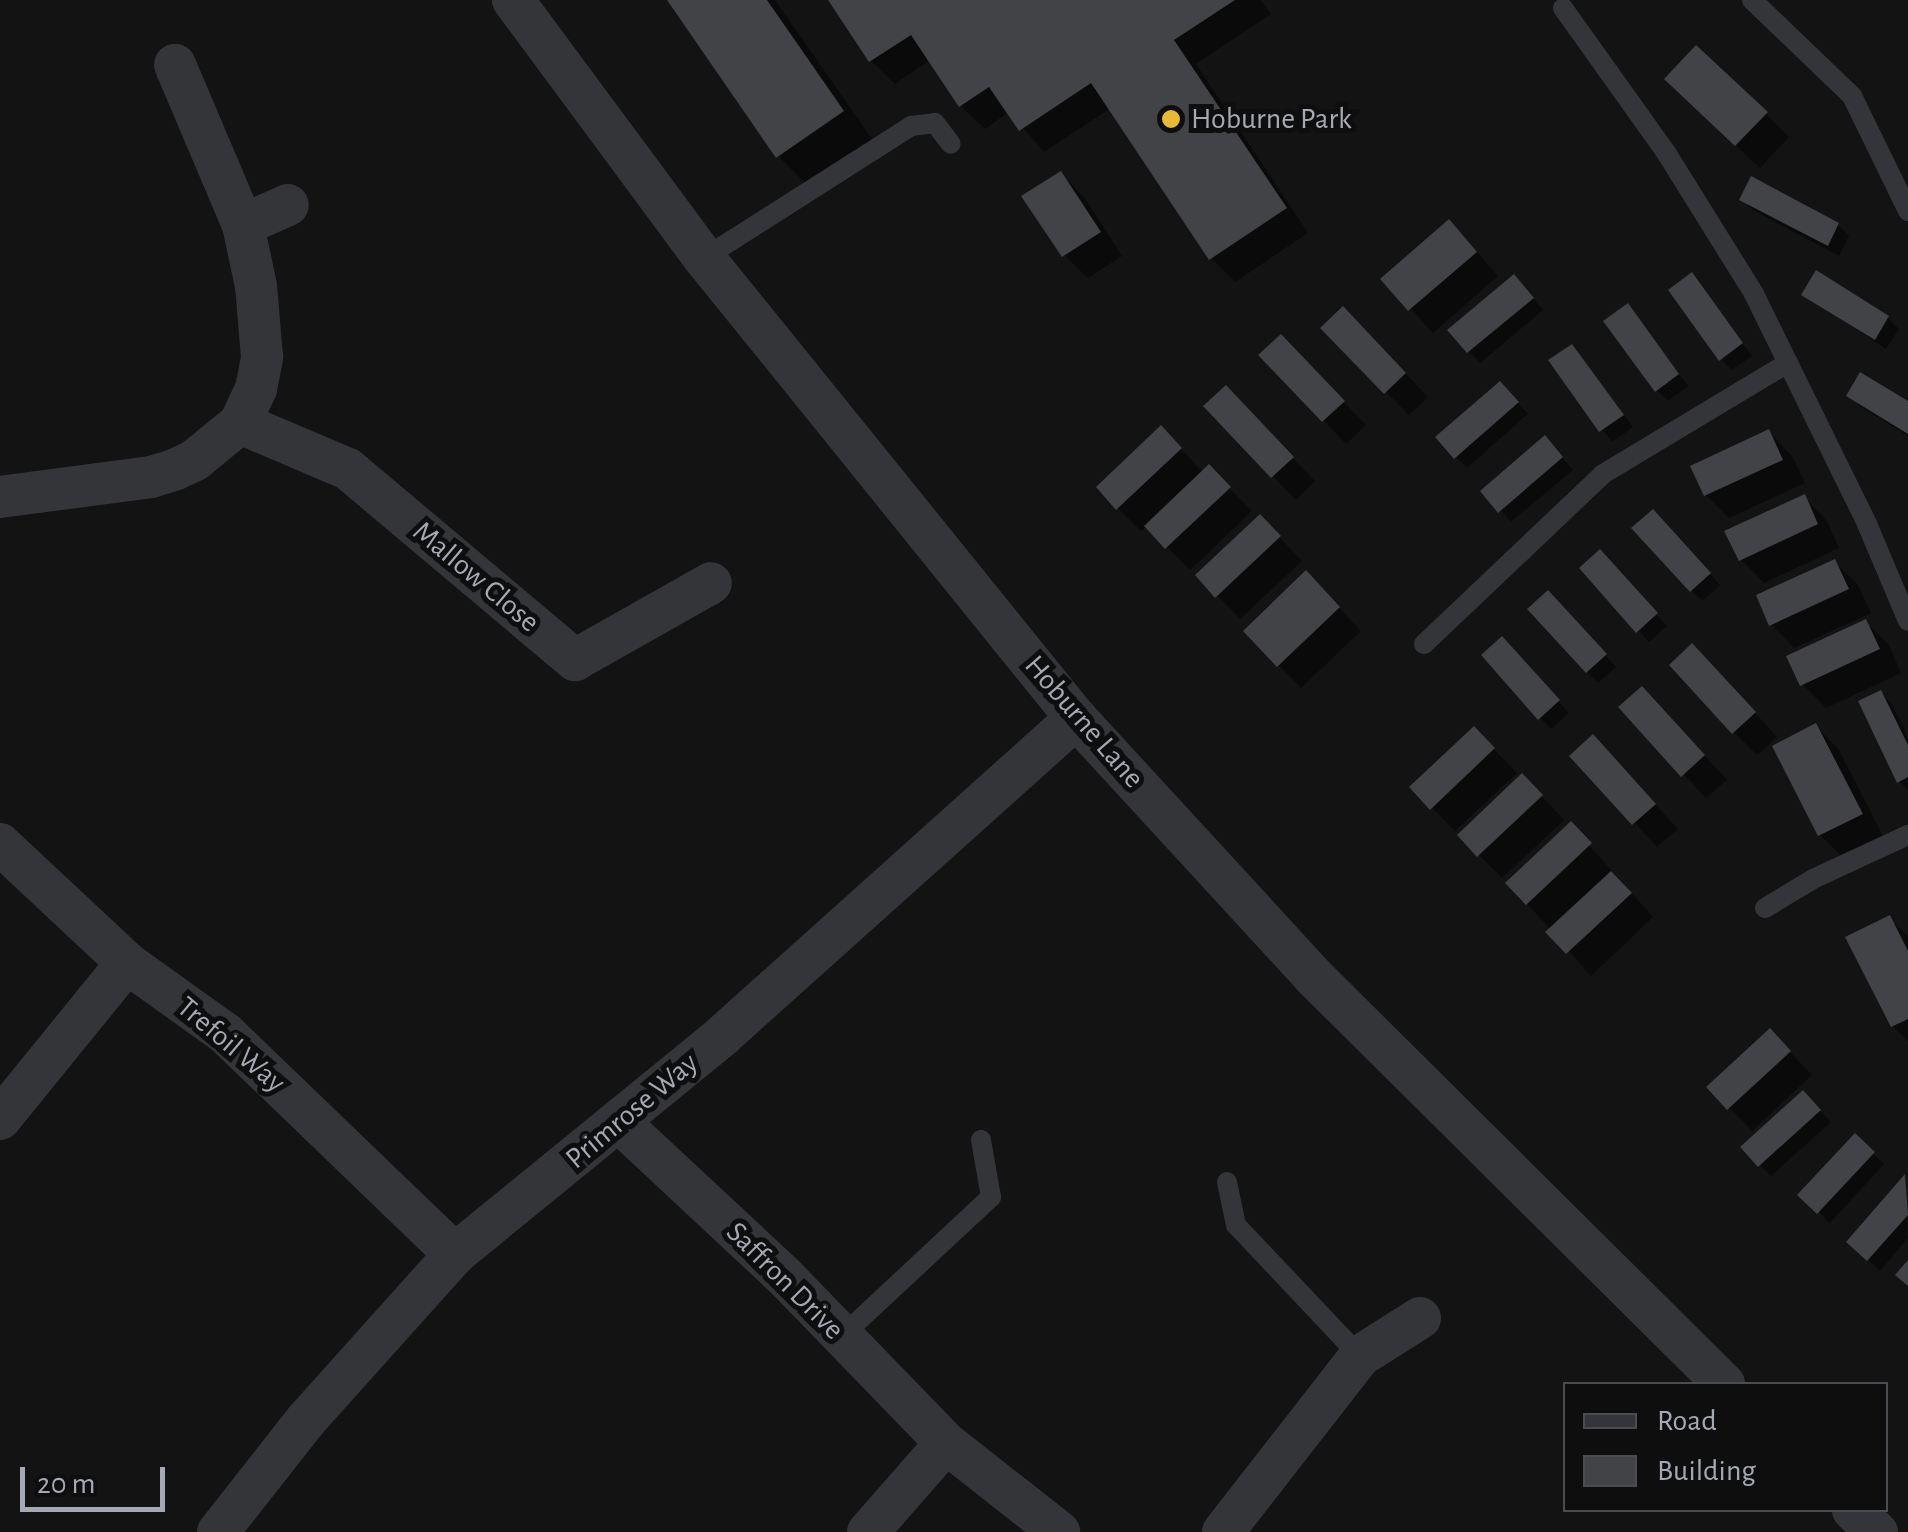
<!DOCTYPE html>
<html>
<head>
<meta charset="utf-8">
<style>
	body { margin:0 }
	#map { position:relative; width:1908px; height:1532px; overflow:hidden; background:#131314; font-family:"Alegreya Sans",sans-serif }
	div>[style] { position:absolute }
	[style*='--x'] { left:calc(var(--x)*1px); top:calc(var(--y)*1px); width:calc(var(--w)*1px); rotate:calc(var(--a)*1deg) }
	.shadow>* { inset:0; background:#0007 }
	.building>* { inset:0; background:#424347 }
	.service>* { height:20px; margin:-10px; padding:0 10px; transform-origin:10px; border-radius:10px; background:#343539 }
	.minor>* { height:42px; margin:-21px; padding:0 21px; transform-origin:21px; border-radius:21px; background:#343539 }
	.dots>* { width:28px; height:28px; translate:-50% -50%; box-sizing:border-box; border:5px solid #0e0e0f; border-radius:50% }
	span { translate:-50% -50%; white-space:nowrap; text-align:center; line-height:1.15; -webkit-text-stroke:10px #0e0e0f; paint-order:stroke }
	.poi-label { font-size:30px; color:#a5a9b4 }
	.left { translate:0 -50%; text-align:left }
	.street-label { font-size:30px; color:#a5a9b4 }
	.legend { position:absolute; left:1563px; top:1382px; width:325px; height:130px; box-sizing:border-box; background:#0e0e0f; border:2px solid #4a4c51; margin:0; padding:12px 18px; list-style:none; font-size:30px; color:#a5a9b4 }
	.legend li { display:flex; align-items:center; gap:20px; height:50px }
	.legend b { width:50px; border:2px solid #4a4c51 }
	.scale { position:absolute; left:20px; top:1467px; width:145px; height:45px; box-sizing:border-box; border:5px solid #a5a9b4; border-top:0; padding-left:12px; font-size:30px; line-height:35px; white-space:nowrap; color:#a5a9b4; -webkit-text-stroke:8px #0e0e0f; paint-order:stroke }
</style>
</head>
<body>
<div id="map">
	<div class="shadow">
		<div style="clip-path:polygon(670px 0,775px 0,877px 146px,813px 191px,778px 156px)"></div>
		<div style="clip-path:polygon(831px 0,1261px 0,1271px 14px,1196px 64px,1308px 233px,1235px 282px,1211px 258px,1111px 108px,1044px 152px,1009px 112px,985px 129px,961px 106px,930px 60px,895px 84px,871px 61px)"></div>
		<div style="clip-path:polygon(1691px 103px,1766px 114px,1789px 137px,1760px 168px)"></div>
		<div style="clip-path:polygon(1061px 174px,1084px 197px,1122px 256px,1088px 278px,1064px 255px)"></div>
		<div style="clip-path:polygon(1742px 199px,1838px 225px,1849px 236px,1839px 256px,1753px 210px)"></div>
		<div style="clip-path:polygon(1472px 246px,1498px 276px,1433px 333px,1384px 279px)"></div>
		<div style="clip-path:polygon(1692px 275px,1752px 356px,1732px 370px,1721px 359px)"></div>
		<div style="clip-path:polygon(1525px 289px,1543px 310px,1480px 363px,1469px 352px)"></div>
		<div style="clip-path:polygon(1804px 294px,1888px 318px,1899px 329px,1886px 349px)"></div>
		<div style="clip-path:polygon(1627px 306px,1688px 386px,1668px 401px,1657px 390px)"></div>
		<div style="clip-path:polygon(1323px 328px,1366px 332px,1428px 397px,1409px 415px)"></div>
		<div style="clip-path:polygon(1572px 347px,1633px 427px,1612px 442px,1552px 361px)"></div>
		<div style="clip-path:polygon(1262px 356px,1304px 361px,1366px 425px,1346px 444px)"></div>
		<div style="clip-path:polygon(1511px 395px,1528px 414px,1467px 468px,1456px 457px)"></div>
		<div style="clip-path:polygon(1849px 395px,1908px 404px,1908px 436px,1860px 406px)"></div>
		<div style="clip-path:polygon(1207px 407px,1249px 412px,1315px 481px,1296px 500px)"></div>
		<div style="clip-path:polygon(1161px 429px,1204px 473px,1209px 468px,1252px 511px,1190px 570px,1147px 526px,1141px 531px,1118px 508px)"></div>
		<div style="clip-path:polygon(1769px 432px,1792px 456px,1805px 483px,1729px 518px,1706px 495px)"></div>
		<div style="clip-path:polygon(1556px 450px,1573px 470px,1511px 522px,1484px 491px)"></div>
		<div style="clip-path:polygon(1804px 497px,1827px 521px,1839px 548px,1764px 583px,1741px 560px)"></div>
		<div style="clip-path:polygon(1260px 517px,1302px 561px,1240px 619px,1198px 576px)"></div>
		<div style="clip-path:polygon(1663px 523px,1720px 585px,1702px 601px,1692px 591px)"></div>
		<div style="clip-path:polygon(1834px 562px,1858px 585px,1871px 613px,1794px 648px,1771px 624px)"></div>
		<div style="clip-path:polygon(1611px 564px,1667px 626px,1649px 642px,1582px 568px)"></div>
		<div style="clip-path:polygon(1329px 597px,1361px 631px,1301px 688px,1278px 665px)"></div>
		<div style="clip-path:polygon(1559px 604px,1616px 667px,1598px 683px,1587px 672px)"></div>
		<div style="clip-path:polygon(1866px 622px,1889px 645px,1901px 673px,1826px 708px,1802px 684px)"></div>
		<div style="clip-path:polygon(1513px 651px,1569px 713px,1551px 729px,1540px 718px)"></div>
		<div style="clip-path:polygon(1715px 669px,1777px 737px,1757px 755px,1734px 732px)"></div>
		<div style="clip-path:polygon(1881px 693px,1892px 704px,1908px 738px,1908px 790px,1899px 781px)"></div>
		<div style="clip-path:polygon(1622px 708px,1665px 712px,1727px 780px,1706px 798px)"></div>
		<div style="clip-path:polygon(1816px 726px,1839px 750px,1884px 838px,1844px 858px,1820px 835px)"></div>
		<div style="clip-path:polygon(1474px 729px,1517px 773px,1455px 831px,1412px 787px)"></div>
		<div style="clip-path:polygon(1573px 756px,1616px 761px,1678px 829px,1657px 847px)"></div>
		<div style="clip-path:polygon(1522px 776px,1564px 820px,1502px 878px,1479px 855px)"></div>
		<div style="clip-path:polygon(1571px 825px,1653px 917px,1591px 976px,1509px 883px)"></div>
		<div style="clip-path:polygon(1889px 918px,1908px 936px,1908px 1041px,1893px 1026px)"></div>
		<div style="clip-path:polygon(1770px 1031px,1812px 1075px,1752px 1131px,1709px 1087px)"></div>
		<div style="clip-path:polygon(1803px 1093px,1831px 1122px,1771px 1176px,1743px 1147px)"></div>
		<div style="clip-path:polygon(1855px 1137px,1884px 1164px,1830px 1223px,1801px 1195px)"></div>
		<div style="clip-path:polygon(1905px 1178px,1908px 1238px,1880px 1271px,1849px 1242px)"></div>
	</div>
	<div class="building">
		<div style="clip-path:polygon(667px 0,767px 0,844px 111px,776px 158px)"></div>
		<div style="clip-path:polygon(828px 0,1235px 0,1174px 40px,1287px 208px,1209px 260px,1091px 83px,1019px 131px,989px 87px,959px 107px,911px 35px,869px 62px)"></div>
		<div style="clip-path:polygon(1696px 45px,1768px 112px,1735px 146px,1664px 79px)"></div>
		<div style="clip-path:polygon(1061px 171px,1101px 232px,1062px 257px,1021px 196px)"></div>
		<div style="clip-path:polygon(1751px 176px,1839px 223px,1828px 246px,1739px 200px)"></div>
		<div style="clip-path:polygon(1449px 219px,1477px 252px,1408px 311px,1380px 279px)"></div>
		<div style="clip-path:polygon(1816px 270px,1889px 316px,1875px 340px,1801px 295px)"></div>
		<div style="clip-path:polygon(1692px 272px,1743px 343px,1719px 361px,1668px 290px)"></div>
		<div style="clip-path:polygon(1514px 274px,1534px 298px,1467px 353px,1447px 330px)"></div>
		<div style="clip-path:polygon(1628px 303px,1679px 374px,1655px 392px,1603px 321px)"></div>
		<div style="clip-path:polygon(1343px 306px,1406px 373px,1384px 394px,1320px 328px)"></div>
		<div style="clip-path:polygon(1281px 334px,1345px 401px,1322px 422px,1258px 355px)"></div>
		<div style="clip-path:polygon(1572px 344px,1624px 415px,1599px 432px,1548px 360px)"></div>
		<div style="clip-path:polygon(1860px 372px,1908px 401px,1908px 434px,1846px 396px)"></div>
		<div style="clip-path:polygon(1500px 381px,1519px 402px,1454px 459px,1435px 437px)"></div>
		<div style="clip-path:polygon(1226px 385px,1294px 457px,1271px 478px,1203px 406px)"></div>
		<div style="clip-path:polygon(1161px 425px,1182px 448px,1116px 510px,1096px 487px)"></div>
		<div style="clip-path:polygon(1769px 429px,1783px 460px,1704px 496px,1690px 466px)"></div>
		<div style="clip-path:polygon(1545px 435px,1563px 457px,1498px 513px,1480px 491px)"></div>
		<div style="clip-path:polygon(1209px 464px,1231px 487px,1165px 549px,1144px 526px)"></div>
		<div style="clip-path:polygon(1805px 494px,1818px 524px,1739px 561px,1724px 531px)"></div>
		<div style="clip-path:polygon(1653px 509px,1711px 573px,1690px 592px,1631px 528px)"></div>
		<div style="clip-path:polygon(1260px 514px,1281px 536px,1215px 598px,1195px 575px)"></div>
		<div style="clip-path:polygon(1600px 549px,1658px 613px,1636px 633px,1579px 568px)"></div>
		<div style="clip-path:polygon(1835px 559px,1849px 589px,1769px 626px,1756px 595px)"></div>
		<div style="clip-path:polygon(1306px 570px,1340px 607px,1277px 667px,1243px 631px)"></div>
		<div style="clip-path:polygon(1548px 590px,1607px 654px,1586px 673px,1527px 609px)"></div>
		<div style="clip-path:polygon(1866px 619px,1880px 649px,1800px 686px,1786px 656px)"></div>
		<div style="clip-path:polygon(1502px 636px,1560px 700px,1538px 720px,1481px 655px)"></div>
		<div style="clip-path:polygon(1692px 643px,1756px 712px,1732px 734px,1669px 665px)"></div>
		<div style="clip-path:polygon(1642px 686px,1705px 755px,1681px 777px,1618px 707px)"></div>
		<div style="clip-path:polygon(1881px 690px,1908px 745px,1908px 777px,1897px 783px,1858px 701px)"></div>
		<div style="clip-path:polygon(1816px 723px,1863px 814px,1818px 836px,1772px 746px)"></div>
		<div style="clip-path:polygon(1474px 726px,1495px 748px,1430px 810px,1409px 787px)"></div>
		<div style="clip-path:polygon(1593px 734px,1656px 804px,1632px 825px,1569px 756px)"></div>
		<div style="clip-path:polygon(1522px 773px,1543px 795px,1477px 857px,1457px 835px)"></div>
		<div style="clip-path:polygon(1571px 821px,1592px 843px,1526px 905px,1505px 883px)"></div>
		<div style="clip-path:polygon(1611px 871px,1632px 893px,1566px 954px,1545px 932px)"></div>
		<div style="clip-path:polygon(1890px 915px,1908px 951px,1908px 1019px,1891px 1027px,1845px 937px)"></div>
		<div style="clip-path:polygon(1770px 1028px,1791px 1051px,1727px 1110px,1706px 1087px)"></div>
		<div style="clip-path:polygon(1803px 1090px,1821px 1110px,1758px 1167px,1740px 1147px)"></div>
		<div style="clip-path:polygon(1855px 1133px,1875px 1152px,1817px 1214px,1797px 1195px)"></div>
		<div style="clip-path:polygon(1905px 1174px,1908px 1215px,1867px 1261px,1846px 1242px)"></div>
		<div style="clip-path:polygon(1908px 1260px,1908px 1286px,1895px 1275px)"></div>
	</div>
	<div class="service">
		<div style="--x:1752;--y:0;--w:139;--a:43.8"></div>
		<div style="--x:1852;--y:96;--w:128;--a:64"></div>
		<div style="--x:1563;--y:8;--w:179;--a:54.5"></div>
		<div style="--x:1667;--y:154;--w:165;--a:58.1"></div>
		<div style="--x:1754;--y:294;--w:256;--a:63.8"></div>
		<div style="--x:1867;--y:524;--w:105;--a:67.1"></div>
		<div style="--x:704;--y:258;--w:246;--a:-32.5"></div>
		<div style="--x:911;--y:126;--w:24;--a:-7"></div>
		<div style="--x:935;--y:123;--w:26;--a:53"></div>
		<div style="--x:1424;--y:644;--w:247;--a:-43.5"></div>
		<div style="--x:1603;--y:474;--w:216;--a:-31"></div>
		<div style="--x:1765;--y:908;--w:56;--a:-31.1"></div>
		<div style="--x:1813;--y:879;--w:105;--a:-24.9"></div>
		<div style="--x:1227;--y:1182;--w:44;--a:78.2"></div>
		<div style="--x:1236;--y:1225;--w:180;--a:46.6"></div>
		<div style="--x:842;--y:1336;--w:204;--a:-43"></div>
		<div style="--x:991;--y:1197;--w:58;--a:-100"></div>
	</div>
	<div class="minor">
		<div style="--x:513;--y:0;--w:321;--a:53.5"></div>
		<div style="--x:704;--y:258;--w:592;--a:51.04"></div>
		<div style="--x:1076;--y:718;--w:352;--a:47.4"></div>
		<div style="--x:1314;--y:977;--w:578;--a:44.79"></div>
		<div style="--x:243;--y:225;--w:49;--a:-24"></div>
		<div style="--x:240;--y:423;--w:117;--a:23.1"></div>
		<div style="--x:348;--y:469;--w:297;--a:40.1"></div>
		<div style="--x:575;--y:660;--w:156;--a:-29.5"></div>
		<div style="--x:0;--y:497;--w:152;--a:-7.5"></div>
		<div style="--x:151;--y:477;--w:24;--a:-17"></div>
		<div style="--x:174;--y:470;--w:23;--a:-25"></div>
		<div style="--x:195;--y:460;--w:58;--a:-39.4"></div>
		<div style="--x:240;--y:423;--w:38;--a:-65"></div>
		<div style="--x:256;--y:389;--w:33;--a:-79"></div>
		<div style="--x:262;--y:357;--w:71;--a:-94.8"></div>
		<div style="--x:256;--y:286;--w:62;--a:-102"></div>
		<div style="--x:243;--y:225;--w:174;--a:-113"></div>
		<div style="--x:0;--y:844;--w:174;--a:43.1"></div>
		<div style="--x:127;--y:963;--w:122;--a:35.6"></div>
		<div style="--x:226;--y:1034;--w:318;--a:43.9"></div>
		<div style="--x:0;--y:1119;--w:201;--a:-50.9"></div>
		<div style="--x:620;--y:1123;--w:227;--a:43"></div>
		<div style="--x:786;--y:1278;--w:230;--a:45.9"></div>
		<div style="--x:946;--y:1443;--w:144;--a:38.2"></div>
		<div style="--x:1853;--y:1510;--w:33;--a:43"></div>
		<div style="--x:218;--y:1532;--w:144;--a:-51.8"></div>
		<div style="--x:307;--y:1419;--w:222;--a:-48.1"></div>
		<div style="--x:455;--y:1254;--w:345;--a:-39.2"></div>
		<div style="--x:722;--y:1036;--w:476;--a:-41.9"></div>
		<div style="--x:868;--y:1532;--w:118;--a:-48.8"></div>
		<div style="--x:1223;--y:1532;--w:223;--a:-52.1"></div>
		<div style="--x:1360;--y:1356;--w:71;--a:-32.3"></div>
	</div>
	<div class="dots">
		<div style="left:1171px;top:119px;background:#e8b937"></div>
	</div>
	<div class="poi-label">
		<span class="left" style="left:1191px;top:119px">Hoburne Park</span>
	</div>
	<div class="street-label">
		<span style="left:476px;top:577px;rotate:40deg">Mallow Close</span>
		<span style="left:1084px;top:722px;rotate:49deg">Hoburne Lane</span>
		<span style="left:231px;top:1045px;rotate:40deg">Trefoil Way</span>
		<span style="left:632px;top:1111px;rotate:-40deg">Primrose Way</span>
		<span style="left:785px;top:1281px;rotate:45deg">Saffron Drive</span>
	</div>
	<ul class="legend">
	<li><b style="height:12px;background:#343539"></b>Road</li>
	<li><b style="height:28px;background:#424347"></b>Building</li>
	</ul>
	<div class="scale">20 m</div>
</div>
</body>
</html>
